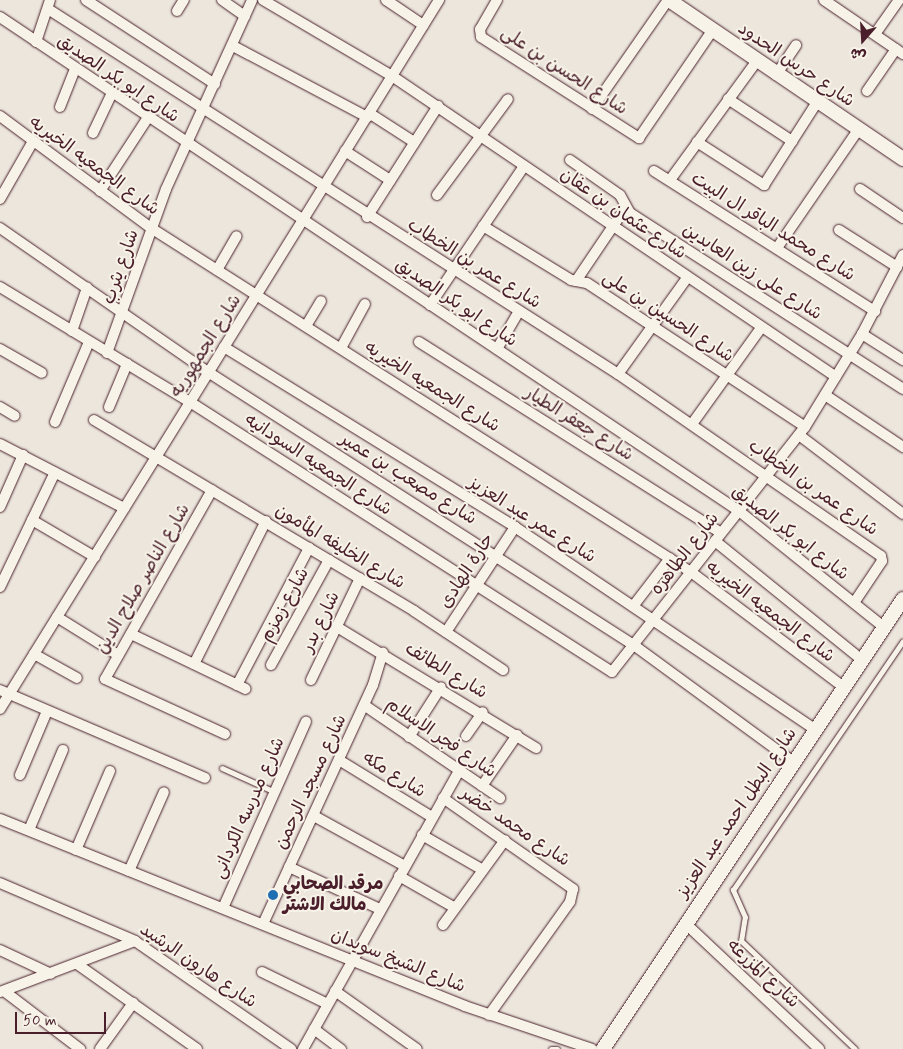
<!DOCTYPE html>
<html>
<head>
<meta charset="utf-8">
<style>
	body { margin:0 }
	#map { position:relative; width:903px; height:1049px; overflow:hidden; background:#ece6dd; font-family:Mynerve,"Playpen Sans Arabic",sans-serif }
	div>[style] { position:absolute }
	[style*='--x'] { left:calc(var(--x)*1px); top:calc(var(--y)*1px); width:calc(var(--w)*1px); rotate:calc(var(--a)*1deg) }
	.roads { filter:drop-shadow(0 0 1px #4a1f2b) drop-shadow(0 0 1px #4a1f2b) }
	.lane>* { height:5px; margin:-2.5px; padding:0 2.5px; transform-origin:2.5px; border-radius:2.5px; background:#f7f3e8 }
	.street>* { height:10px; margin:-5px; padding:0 5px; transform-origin:5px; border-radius:5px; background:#f7f3e8 }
	.secondary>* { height:14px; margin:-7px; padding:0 7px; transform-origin:7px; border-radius:7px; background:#f7f3e8 }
	.dots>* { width:14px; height:14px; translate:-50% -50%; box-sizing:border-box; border:2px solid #f7f3e8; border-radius:50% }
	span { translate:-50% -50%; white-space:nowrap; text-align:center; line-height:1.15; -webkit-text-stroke:4px #f7f3e8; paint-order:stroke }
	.street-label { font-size:18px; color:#4a1f2b }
	.poi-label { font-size:18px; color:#4a1f2b; font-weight:700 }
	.left { translate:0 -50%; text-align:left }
	.north { position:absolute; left:838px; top:15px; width:50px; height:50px; -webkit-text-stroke:4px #f7f3e8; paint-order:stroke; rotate:199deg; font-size:14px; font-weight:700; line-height:20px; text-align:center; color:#4a1f2b }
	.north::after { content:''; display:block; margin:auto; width:18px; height:22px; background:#4a1f2b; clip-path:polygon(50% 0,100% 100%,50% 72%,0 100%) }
	.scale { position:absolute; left:15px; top:1012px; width:91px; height:22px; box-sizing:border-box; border:2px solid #4a1f2b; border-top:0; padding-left:6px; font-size:15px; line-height:18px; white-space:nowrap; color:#4a1f2b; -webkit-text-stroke:4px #f7f3e8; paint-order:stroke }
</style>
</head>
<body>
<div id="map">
	<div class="roads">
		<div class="lane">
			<div style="--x:222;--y:768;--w:58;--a:24.4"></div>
			<div style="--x:551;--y:1049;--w:6;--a:0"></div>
			<div style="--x:855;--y:1049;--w:157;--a:-136.5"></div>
			<div style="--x:741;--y:941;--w:24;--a:-81"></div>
			<div style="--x:745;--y:917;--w:30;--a:-114"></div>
			<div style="--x:733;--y:890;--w:301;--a:-55.7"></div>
		</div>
		<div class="street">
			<div style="--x:86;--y:0;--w:154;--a:33.1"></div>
			<div style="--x:222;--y:0;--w:28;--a:35"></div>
			<div style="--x:263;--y:0;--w:150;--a:30.5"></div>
			<div style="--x:392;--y:76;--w:536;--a:34.13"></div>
			<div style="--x:386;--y:0;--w:45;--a:34"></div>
			<div style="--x:497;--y:0;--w:34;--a:120"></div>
			<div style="--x:480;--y:29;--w:8;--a:83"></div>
			<div style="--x:481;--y:37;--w:188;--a:32.6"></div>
			<div style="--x:639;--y:138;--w:130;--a:-55.7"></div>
			<div style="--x:824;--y:0;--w:96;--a:34.4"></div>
			<div style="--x:48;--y:9;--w:677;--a:32.63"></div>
			<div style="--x:618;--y:374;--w:320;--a:34.7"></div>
			<div style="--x:881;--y:556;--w:5;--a:79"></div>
			<div style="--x:882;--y:561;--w:50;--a:123.7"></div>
			<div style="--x:177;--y:11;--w:13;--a:-58"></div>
			<div style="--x:0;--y:17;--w:889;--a:33.76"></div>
			<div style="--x:739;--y:511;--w:187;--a:38.7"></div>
			<div style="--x:875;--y:34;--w:42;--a:-54.8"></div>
			<div style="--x:36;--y:42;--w:44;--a:-71.6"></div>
			<div style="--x:233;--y:46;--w:152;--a:27.9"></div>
			<div style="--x:776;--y:75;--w:36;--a:-56"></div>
			<div style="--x:867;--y:91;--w:51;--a:-55.4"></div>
			<div style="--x:728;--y:99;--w:77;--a:33.3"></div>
			<div style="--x:60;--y:107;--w:41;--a:-68.5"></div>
			<div style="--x:592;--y:109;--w:133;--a:-55.1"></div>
			<div style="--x:369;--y:113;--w:54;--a:32.8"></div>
			<div style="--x:0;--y:116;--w:188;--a:36.6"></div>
			<div style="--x:151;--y:228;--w:640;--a:32.5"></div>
			<div style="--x:691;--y:572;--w:193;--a:37"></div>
			<div style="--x:93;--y:133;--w:42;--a:-64.7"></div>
			<div style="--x:697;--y:142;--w:80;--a:32.7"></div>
			<div style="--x:764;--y:185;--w:98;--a:-57.4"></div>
			<div style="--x:345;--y:151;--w:54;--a:32.8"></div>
			<div style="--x:570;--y:160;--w:61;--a:35"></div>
			<div style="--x:620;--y:195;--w:21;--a:61"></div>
			<div style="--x:630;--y:213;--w:325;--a:32.8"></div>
			<div style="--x:654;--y:171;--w:262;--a:32.4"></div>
			<div style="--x:670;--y:180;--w:146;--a:-53.9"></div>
			<div style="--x:860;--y:189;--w:52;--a:34"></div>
			<div style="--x:100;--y:191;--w:86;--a:-56.9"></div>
			<div style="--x:437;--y:195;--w:119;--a:-53.5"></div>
			<div style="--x:0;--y:199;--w:64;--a:-60.3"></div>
			<div style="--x:367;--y:217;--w:132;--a:-57.4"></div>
			<div style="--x:483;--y:226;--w:103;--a:31.5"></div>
			<div style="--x:571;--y:280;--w:16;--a:11"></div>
			<div style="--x:587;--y:283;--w:261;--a:33.4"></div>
			<div style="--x:0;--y:228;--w:253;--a:34.7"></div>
			<div style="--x:208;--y:372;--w:507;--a:32.69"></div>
			<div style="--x:635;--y:646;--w:198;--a:36.2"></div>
			<div style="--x:839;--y:230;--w:69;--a:32.5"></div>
			<div style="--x:777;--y:248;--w:143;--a:-55.5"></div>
			<div style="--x:217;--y:270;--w:39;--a:-60"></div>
			<div style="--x:576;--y:281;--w:89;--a:-56"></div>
			<div style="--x:0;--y:287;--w:222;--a:31.2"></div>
			<div style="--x:190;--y:402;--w:501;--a:32.61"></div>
			<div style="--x:612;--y:672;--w:312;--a:-51.8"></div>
			<div style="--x:805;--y:427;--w:109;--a:-58.5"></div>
			<div style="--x:862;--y:334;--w:89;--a:-62.6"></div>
			<div style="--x:430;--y:305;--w:168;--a:-55.9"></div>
			<div style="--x:306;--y:326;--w:29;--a:-59"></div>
			<div style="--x:72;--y:331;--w:46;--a:-70.8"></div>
			<div style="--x:862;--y:334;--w:49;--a:32.4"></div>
			<div style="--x:419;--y:342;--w:357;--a:32.3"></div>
			<div style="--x:224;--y:347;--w:342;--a:31.7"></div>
			<div style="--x:515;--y:527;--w:363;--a:34"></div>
			<div style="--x:341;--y:348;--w:50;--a:-61.4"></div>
			<div style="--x:0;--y:349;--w:48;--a:29.7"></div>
			<div style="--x:497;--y:349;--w:44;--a:-59.9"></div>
			<div style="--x:107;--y:353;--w:174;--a:-70.2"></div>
			<div style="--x:166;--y:189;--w:208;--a:-65.5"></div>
			<div style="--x:618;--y:374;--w:118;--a:-54.3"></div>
			<div style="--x:825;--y:395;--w:94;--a:33.7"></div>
			<div style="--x:0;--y:407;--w:17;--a:31"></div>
			<div style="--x:109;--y:407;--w:47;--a:-67.3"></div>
			<div style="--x:94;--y:420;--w:373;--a:30.8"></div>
			<div style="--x:414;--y:611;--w:107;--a:33.5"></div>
			<div style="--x:55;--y:422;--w:87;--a:-67"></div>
			<div style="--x:692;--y:424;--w:118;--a:-54.3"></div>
			<div style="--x:799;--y:435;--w:131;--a:37.2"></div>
			<div style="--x:0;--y:444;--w:140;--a:27.3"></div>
			<div style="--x:212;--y:490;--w:217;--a:119.5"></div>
			<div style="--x:105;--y:679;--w:132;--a:24.6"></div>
			<div style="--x:0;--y:507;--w:57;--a:-66.1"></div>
			<div style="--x:32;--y:520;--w:73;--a:30.4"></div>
			<div style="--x:715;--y:541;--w:191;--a:39"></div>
			<div style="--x:0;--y:587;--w:127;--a:-64.4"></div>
			<div style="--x:634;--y:605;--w:59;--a:-52.5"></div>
			<div style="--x:57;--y:617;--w:72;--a:31.9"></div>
			<div style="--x:337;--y:627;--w:233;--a:31.3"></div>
			<div style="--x:446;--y:632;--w:126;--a:-56.7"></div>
			<div style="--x:131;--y:634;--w:127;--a:25.6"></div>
			<div style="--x:34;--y:654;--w:49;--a:29.2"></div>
			<div style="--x:194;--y:664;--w:160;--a:-63.3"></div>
			<div style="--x:271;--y:665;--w:120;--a:-61.1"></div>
			<div style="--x:311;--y:680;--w:113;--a:-64.3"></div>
			<div style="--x:237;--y:685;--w:155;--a:-62.3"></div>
			<div style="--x:0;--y:690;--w:223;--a:23.2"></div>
			<div style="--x:364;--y:705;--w:165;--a:34.4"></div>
			<div style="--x:0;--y:709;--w:834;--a:-58.23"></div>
			<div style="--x:466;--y:736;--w:29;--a:-55"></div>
			<div style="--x:409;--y:737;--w:59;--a:-57.4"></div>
			<div style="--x:339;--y:760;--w:109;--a:31.5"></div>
			<div style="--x:20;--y:775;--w:69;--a:-67.1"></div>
			<div style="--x:482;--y:786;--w:62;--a:-55.5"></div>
			<div style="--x:443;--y:798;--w:159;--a:35"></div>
			<div style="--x:573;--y:889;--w:13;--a:103"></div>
			<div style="--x:570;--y:902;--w:139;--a:125.6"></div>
			<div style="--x:314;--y:816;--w:104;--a:28.8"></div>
			<div style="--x:0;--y:819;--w:501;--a:21.91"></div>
			<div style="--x:465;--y:1006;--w:134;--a:18.7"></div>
			<div style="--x:29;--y:830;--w:87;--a:-67"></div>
			<div style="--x:422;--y:835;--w:70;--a:29.8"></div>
			<div style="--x:76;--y:850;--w:86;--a:-66.7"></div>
			<div style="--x:289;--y:867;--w:100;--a:24.8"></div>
			<div style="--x:129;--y:871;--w:86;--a:-66.1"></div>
			<div style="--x:399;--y:876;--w:64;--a:29.7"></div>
			<div style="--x:0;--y:883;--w:147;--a:23.2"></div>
			<div style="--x:135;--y:941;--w:190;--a:34.7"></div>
			<div style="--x:223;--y:908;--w:204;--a:-66"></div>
			<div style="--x:685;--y:923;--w:184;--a:43.2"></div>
			<div style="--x:263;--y:924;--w:263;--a:-65.3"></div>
			<div style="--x:373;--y:685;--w:34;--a:-73"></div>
			<div style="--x:443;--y:925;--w:105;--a:-53.9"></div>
			<div style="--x:0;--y:950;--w:56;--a:25.2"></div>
			<div style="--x:77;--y:964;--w:147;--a:35.3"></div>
			<div style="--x:262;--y:972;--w:73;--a:25.9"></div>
			<div style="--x:4;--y:991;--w:96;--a:37.3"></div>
			<div style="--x:335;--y:991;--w:100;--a:35.3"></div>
			<div style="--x:0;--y:992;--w:144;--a:-20.7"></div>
			<div style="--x:314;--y:1029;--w:34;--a:37"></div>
			<div style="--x:100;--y:1049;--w:57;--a:-54.3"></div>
			<div style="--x:303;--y:1049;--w:319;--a:-60.7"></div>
		</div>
		<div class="secondary">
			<div style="--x:669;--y:0;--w:283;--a:34.2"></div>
			<div style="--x:603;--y:1049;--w:541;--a:-56.31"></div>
		</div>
	</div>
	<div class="dots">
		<div style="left:273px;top:895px;background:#1f6fb2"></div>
	</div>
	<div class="street-label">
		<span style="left:796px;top:65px;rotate:34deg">شارع حرس الحدود</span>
		<span style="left:564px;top:71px;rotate:33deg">شارع الحسن بن على</span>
		<span style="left:118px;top:79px;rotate:34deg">شارع ابو بكر الصديق</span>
		<span style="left:94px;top:166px;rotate:36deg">شارع الجمعيه الخيريه</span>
		<span style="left:623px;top:214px;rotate:34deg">شارع عثمان بن عفان</span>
		<span style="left:773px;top:227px;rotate:32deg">شارع محمد الباقر ال البيت</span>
		<span style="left:474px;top:264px;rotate:32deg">شارع عمر بن الخطاب</span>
		<span style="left:121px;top:267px;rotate:-71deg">شارع يثرب</span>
		<span style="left:752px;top:272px;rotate:33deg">شارع على زين العابدين</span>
		<span style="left:456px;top:303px;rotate:34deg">شارع ابو بكر الصديق</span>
		<span style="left:668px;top:317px;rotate:33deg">شارع الحسين بن على</span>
		<span style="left:206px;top:346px;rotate:-58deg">شارع الجمهوريه</span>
		<span style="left:432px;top:387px;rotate:32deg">شارع الجمعيه الخيريه</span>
		<span style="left:579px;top:424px;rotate:32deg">شارع جعفر الطيار</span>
		<span style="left:318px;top:465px;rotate:33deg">شارع الجمعيه السودانيه</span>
		<span style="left:408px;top:479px;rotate:32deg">شارع مصعب بن عمير</span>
		<span style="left:813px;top:488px;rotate:35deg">شارع عمر بن الخطاب</span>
		<span style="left:532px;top:520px;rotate:32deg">شارع عمر عبد العزيز</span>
		<span style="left:790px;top:533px;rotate:38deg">شارع ابو بكر الصديق</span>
		<span style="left:340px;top:547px;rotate:31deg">شارع الخليفه المأمون</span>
		<span style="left:685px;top:554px;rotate:-52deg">شارع الطاهره</span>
		<span style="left:467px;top:571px;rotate:-57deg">حارة الهادى</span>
		<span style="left:143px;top:579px;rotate:-60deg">شارع الناصر صلاح الدين</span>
		<span style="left:285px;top:605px;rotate:-61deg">شارع زمزم</span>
		<span style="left:770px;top:612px;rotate:37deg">شارع الجمعيه الخيريه</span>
		<span style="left:321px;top:622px;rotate:-64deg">شارع بدر</span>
		<span style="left:446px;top:671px;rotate:31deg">شارع الطائف</span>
		<span style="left:441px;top:738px;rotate:34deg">شارع فجر الاسلام</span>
		<span style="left:394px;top:775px;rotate:32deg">شارع مكه</span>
		<span style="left:311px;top:782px;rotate:-65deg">شارع مسجد الرحمن</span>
		<span style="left:249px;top:808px;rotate:-66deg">شارع مدرسه الكردانى</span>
		<span style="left:737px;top:813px;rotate:-56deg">شارع البطل احمد عبد العزيز</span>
		<span style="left:515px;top:827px;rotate:34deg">شارع محمد خضر</span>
		<span style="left:398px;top:961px;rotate:22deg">شارع الشيخ سويدان</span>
		<span style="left:198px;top:966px;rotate:34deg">شارع هارون الرشيد</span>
		<span style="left:763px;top:974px;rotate:43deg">شارع المزرعه</span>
	</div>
	<div class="poi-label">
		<span class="left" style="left:283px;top:895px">مرقد الصحابي<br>مالك الاشتر</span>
	</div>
	<div class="north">ش</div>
	<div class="scale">50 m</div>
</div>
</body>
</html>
